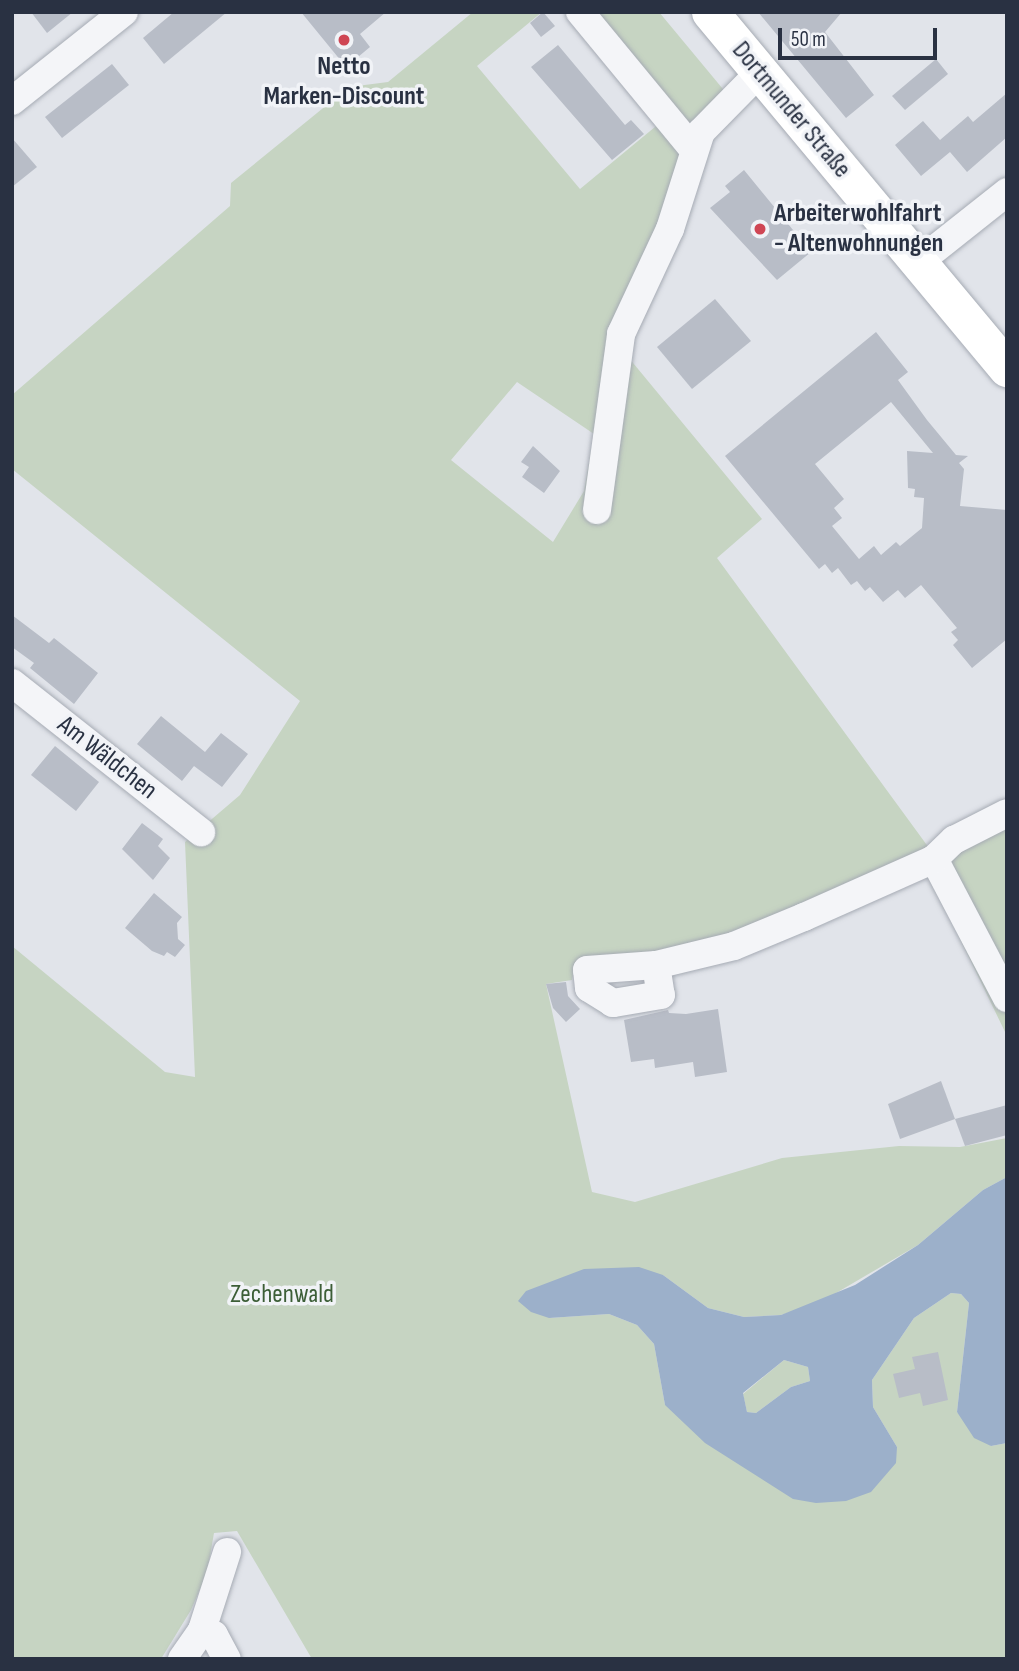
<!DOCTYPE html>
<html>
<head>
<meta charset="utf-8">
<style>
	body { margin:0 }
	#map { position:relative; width:1019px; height:1671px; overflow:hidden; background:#e1e4ea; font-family:"Sofia Sans Condensed",sans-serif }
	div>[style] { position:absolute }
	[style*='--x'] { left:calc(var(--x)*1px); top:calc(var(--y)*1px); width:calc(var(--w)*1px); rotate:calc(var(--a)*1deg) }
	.green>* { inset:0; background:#c6d4c2 }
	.water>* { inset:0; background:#9cb0ca }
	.building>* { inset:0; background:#b8bdc7 }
	.roads { filter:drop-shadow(0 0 2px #a6abb4) drop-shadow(0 0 2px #a6abb4) }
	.minor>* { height:28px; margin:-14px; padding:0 14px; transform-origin:14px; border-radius:14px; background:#f4f5f8 }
	.major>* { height:37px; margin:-18.5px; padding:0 18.5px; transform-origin:18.5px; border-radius:18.5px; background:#fff }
	.dots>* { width:19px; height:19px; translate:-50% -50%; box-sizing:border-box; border:4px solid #f1f3f7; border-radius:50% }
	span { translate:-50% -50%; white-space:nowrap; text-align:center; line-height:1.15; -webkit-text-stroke:7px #f1f3f7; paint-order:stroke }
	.poi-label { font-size:26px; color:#293142; font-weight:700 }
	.left { translate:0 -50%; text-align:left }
	.street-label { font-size:26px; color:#293142 }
	.park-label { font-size:26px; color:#3c5e37 }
	.frame { position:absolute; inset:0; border:14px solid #293142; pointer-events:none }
	.scale { position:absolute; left:778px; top:28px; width:159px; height:32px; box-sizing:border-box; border:4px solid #293142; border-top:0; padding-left:9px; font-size:21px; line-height:24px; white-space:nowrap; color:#293142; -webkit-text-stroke:5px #f1f3f7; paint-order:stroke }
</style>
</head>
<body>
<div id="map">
	<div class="green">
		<div style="clip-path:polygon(evenodd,473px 12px,542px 12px,477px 66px,580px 189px,661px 122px,569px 12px,659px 12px,737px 106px,710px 131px,624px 352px,762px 519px,717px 558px,940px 863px,1007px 821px,1007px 1036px,928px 873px,659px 955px,576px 961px,572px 980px,546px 984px,592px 1192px,635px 1202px,782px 1158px,899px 1146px,960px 1147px,1007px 1138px,1007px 1177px,983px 1190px,918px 1245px,819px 1303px,781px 1315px,744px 1317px,708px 1308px,663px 1275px,549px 1318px,609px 1314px,637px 1325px,654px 1344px,665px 1405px,897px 1447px,873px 1407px,872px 1380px,914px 1318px,951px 1293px,961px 1294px,969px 1303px,957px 1412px,991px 1446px,1007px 1443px,1007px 1659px,312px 1659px,237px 1531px,214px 1533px,207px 1573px,191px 1610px,161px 1659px,12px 1659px,12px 946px,165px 1072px,195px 1077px,185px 842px,240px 795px,300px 701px,12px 469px,12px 395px,230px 206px,231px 183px,349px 87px,388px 82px,473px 12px,517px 382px,594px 434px,584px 491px,553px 542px,451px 460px,517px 382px)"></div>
		<div style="clip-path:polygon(784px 1360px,808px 1367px,810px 1381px,791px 1387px,756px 1413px,747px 1412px,743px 1394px)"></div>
	</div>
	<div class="water">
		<div style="clip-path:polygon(evenodd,1007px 1177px,1007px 1443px,991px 1446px,974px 1438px,957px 1412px,969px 1303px,961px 1294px,951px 1293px,914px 1318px,872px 1380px,873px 1407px,897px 1447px,896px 1463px,871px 1492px,846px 1501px,816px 1503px,793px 1499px,705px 1443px,665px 1405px,654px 1344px,637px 1325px,609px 1314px,549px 1318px,531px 1312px,518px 1301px,526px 1291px,584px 1269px,639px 1267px,663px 1275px,708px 1308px,744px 1317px,781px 1315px,855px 1285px,918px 1245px,983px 1190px,1007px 1177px,784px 1360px,808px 1367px,810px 1381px,791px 1387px,756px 1413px,747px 1412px,743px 1393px,784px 1360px)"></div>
	</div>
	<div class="building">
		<div style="clip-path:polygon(31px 12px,73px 12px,47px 33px)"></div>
		<div style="clip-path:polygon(174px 12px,227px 12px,164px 64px,143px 38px)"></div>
		<div style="clip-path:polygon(301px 12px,386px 12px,360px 34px,370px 47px,346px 67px)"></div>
		<div style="clip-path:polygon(543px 12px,555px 26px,541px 37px,530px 23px)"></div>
		<div style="clip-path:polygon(758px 12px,842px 12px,825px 32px,874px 95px,846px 118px)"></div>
		<div style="clip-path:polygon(558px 45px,625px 125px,631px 120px,644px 134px,612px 160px,531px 67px)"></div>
		<div style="clip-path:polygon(936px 59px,948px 74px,905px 110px,892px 96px)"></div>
		<div style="clip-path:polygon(112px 64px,129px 85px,62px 138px,45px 117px)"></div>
		<div style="clip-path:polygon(1007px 93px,1007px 137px,967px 172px,950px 152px,921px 176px,895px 145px,923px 121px,940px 140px,968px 116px,973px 122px)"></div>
		<div style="clip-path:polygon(12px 138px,37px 167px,12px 187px)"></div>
		<div style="clip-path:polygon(744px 170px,811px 252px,777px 280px,710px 208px,730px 192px,725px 186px)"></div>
		<div style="clip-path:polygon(715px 299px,751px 341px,692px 389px,657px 347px)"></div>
		<div style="clip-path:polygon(evenodd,876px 332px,908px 372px,898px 380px,927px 420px,956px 455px,968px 456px,959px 463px,964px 469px,960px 506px,1007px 510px,1007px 639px,972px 668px,953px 645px,958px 640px,951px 632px,957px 628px,921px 585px,905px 598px,898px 590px,883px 602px,870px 587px,865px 591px,857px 581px,851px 585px,838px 568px,832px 573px,825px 564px,819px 569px,725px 456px,876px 332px,891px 402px,933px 453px,907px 451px,908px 488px,915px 489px,914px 497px,924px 498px,922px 528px,900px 546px,896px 542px,881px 555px,874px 546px,859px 559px,832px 526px,842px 518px,834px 508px,844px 499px,815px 464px,891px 402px)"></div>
		<div style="clip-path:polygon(533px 446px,560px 471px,544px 493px,522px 477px,529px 467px,521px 462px)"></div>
		<div style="clip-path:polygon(12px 615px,49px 643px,54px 638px,98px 673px,74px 704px,30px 668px,34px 663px,12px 647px)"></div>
		<div style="clip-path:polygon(161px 716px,205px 752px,221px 733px,248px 754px,222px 787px,194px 766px,182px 781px,137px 744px)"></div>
		<div style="clip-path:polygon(55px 746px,99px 782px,76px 811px,31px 775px)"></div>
		<div style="clip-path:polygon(142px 823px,163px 839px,158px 846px,170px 858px,153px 880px,122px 849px)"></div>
		<div style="clip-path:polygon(154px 893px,182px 917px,177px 923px,178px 939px,185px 945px,175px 957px,167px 952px,164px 956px,152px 951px,125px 928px)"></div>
		<div style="clip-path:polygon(566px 982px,568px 996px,580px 1009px,566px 1022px,553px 1008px,546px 984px)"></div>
		<div style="clip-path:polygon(718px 1009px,727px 1072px,695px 1077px,693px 1062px,655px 1068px,654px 1059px,631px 1062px,624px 1020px,668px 1010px,669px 1013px,686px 1014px)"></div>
		<div style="clip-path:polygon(941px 1081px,955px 1119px,900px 1139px,888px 1104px)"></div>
		<div style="clip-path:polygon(1007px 1105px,1007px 1135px,965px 1146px,955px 1119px)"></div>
		<div style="clip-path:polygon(938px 1352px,948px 1400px,923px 1406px,920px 1393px,899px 1398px,893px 1374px,915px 1369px,912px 1357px)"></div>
	</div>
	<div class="roads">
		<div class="minor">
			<div style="--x:580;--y:12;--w:178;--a:50.5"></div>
			<div style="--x:12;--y:101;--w:143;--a:-38.5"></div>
			<div style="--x:920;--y:261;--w:111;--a:-38.4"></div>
			<div style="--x:597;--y:510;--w:178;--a:-82.2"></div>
			<div style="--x:621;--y:334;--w:116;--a:-65"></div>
			<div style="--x:670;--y:229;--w:102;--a:-72.3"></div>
			<div style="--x:701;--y:132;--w:83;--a:-45.5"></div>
			<div style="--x:12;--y:683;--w:241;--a:38.3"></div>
			<div style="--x:934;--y:859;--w:157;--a:62.3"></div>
			<div style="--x:656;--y:965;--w:30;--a:81"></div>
			<div style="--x:661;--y:995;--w:49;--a:170.5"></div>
			<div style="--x:613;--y:1003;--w:28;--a:-148"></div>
			<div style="--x:589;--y:988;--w:18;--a:-96"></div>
			<div style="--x:587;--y:970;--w:69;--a:-4.1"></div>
			<div style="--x:656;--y:965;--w:80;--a:-13.7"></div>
			<div style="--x:734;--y:946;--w:76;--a:-22.5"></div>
			<div style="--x:804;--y:917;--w:142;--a:-24"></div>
			<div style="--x:934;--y:859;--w:28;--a:-44"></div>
			<div style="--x:954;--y:840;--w:59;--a:-27"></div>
			<div style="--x:202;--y:1630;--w:13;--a:23"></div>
			<div style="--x:214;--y:1635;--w:27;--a:62"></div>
			<div style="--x:182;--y:1659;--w:35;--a:-55"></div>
			<div style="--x:202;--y:1630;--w:82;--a:-72.2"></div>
		</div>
		<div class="major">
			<div style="--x:710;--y:12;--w:464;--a:50.2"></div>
		</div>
	</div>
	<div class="dots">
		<div style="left:344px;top:40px;background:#cf4654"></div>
		<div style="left:760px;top:229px;background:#cf4654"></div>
	</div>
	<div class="poi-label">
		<span style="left:344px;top:82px">Netto<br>Marken-Discount</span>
		<span class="left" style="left:774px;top:229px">Arbeiterwohlfahrt<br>- Altenwohnungen</span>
	</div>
	<div class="street-label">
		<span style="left:791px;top:110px;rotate:50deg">Dortmunder Straße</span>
		<span style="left:107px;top:758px;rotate:38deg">Am Wäldchen</span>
	</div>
	<div class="park-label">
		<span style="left:282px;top:1295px">Zechenwald</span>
	</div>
	<div class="frame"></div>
	<div class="scale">50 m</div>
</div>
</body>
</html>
